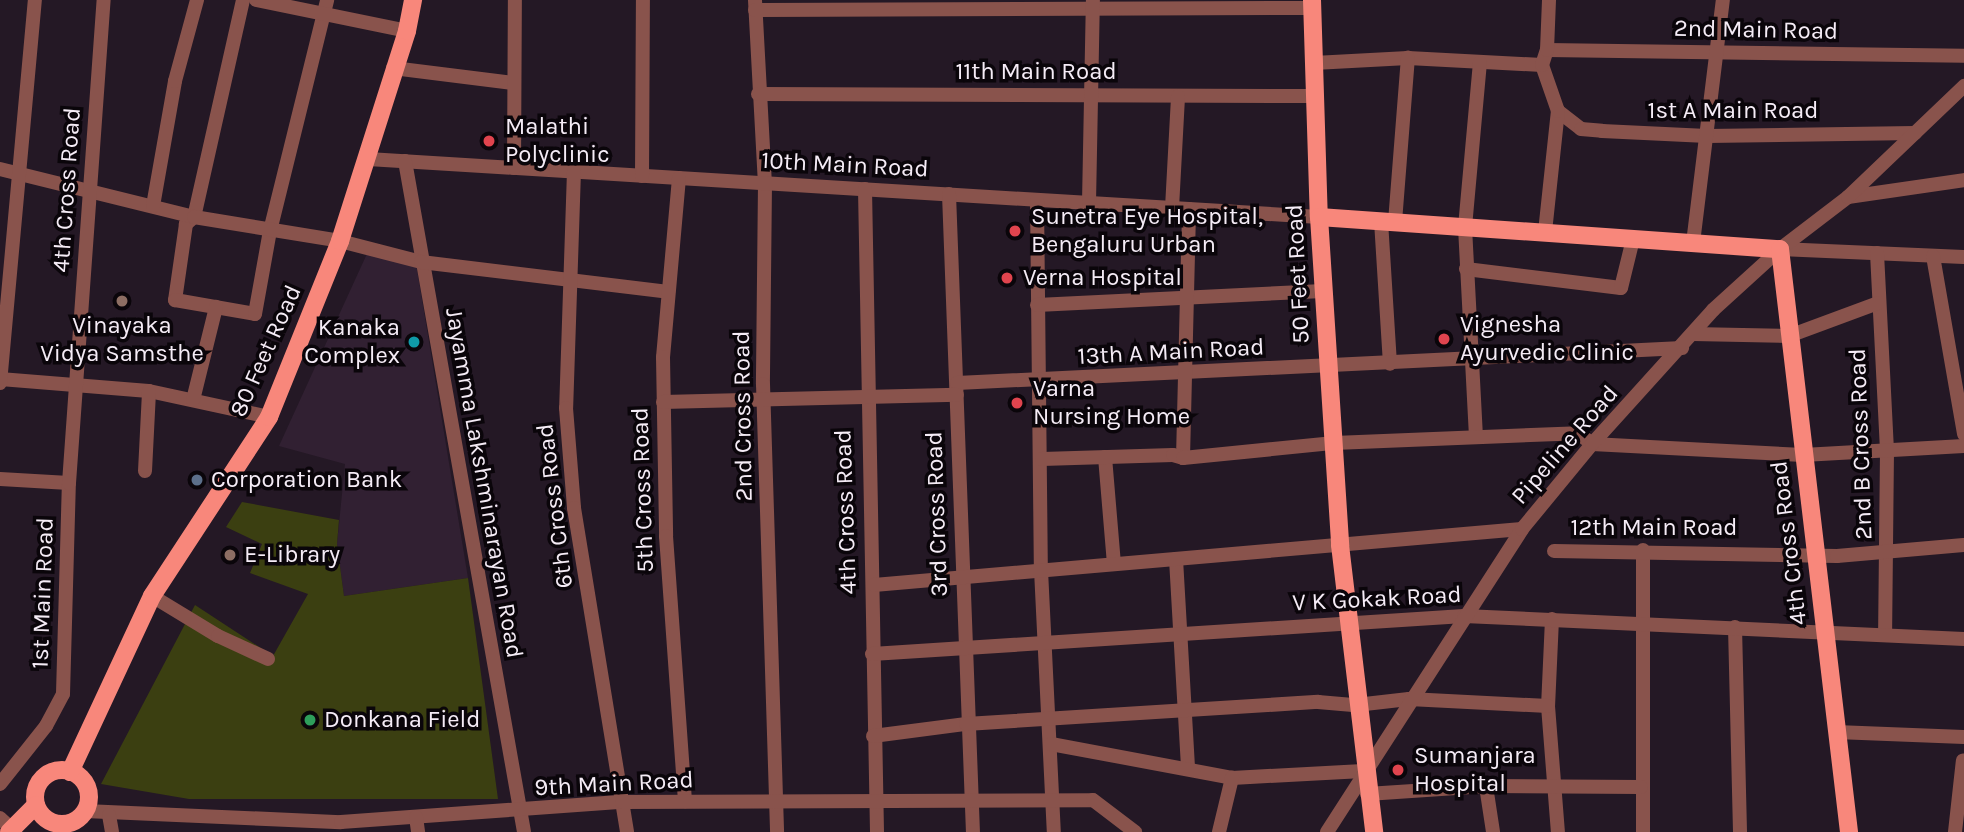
<!DOCTYPE html>
<html>
<head>
<meta charset="utf-8">
<style>
	body { margin:0 }
	#map { position:relative; width:1964px; height:832px; overflow:hidden; background:#241825; font-family:Karla,sans-serif }
	div>[style] { position:absolute }
	[style*='--x'] { left:calc(var(--x)*1px); top:calc(var(--y)*1px); width:calc(var(--w)*1px); rotate:calc(var(--a)*1deg) }
	.built>* { inset:0; background:#312032 }
	.green>* { inset:0; background:#3b3f11 }
	.minor>* { height:14px; margin:-7px; padding:0 7px; transform-origin:7px; border-radius:7px; background:#89534c }
	.major>* { height:18px; margin:-9px; padding:0 9px; transform-origin:9px; border-radius:9px; background:#f8877b }
	.major>.ring { margin:-9px; padding:0; box-sizing:content-box; background:none; border:18px solid #f8877b; border-radius:50% }
	.dots>* { width:19px; height:19px; translate:-50% -50%; box-sizing:border-box; border:4px solid #0a050a; border-radius:50% }
	span { translate:-50% -50%; white-space:nowrap; text-align:center; line-height:1.15; -webkit-text-stroke:7px #0a050a; paint-order:stroke }
	.street-label { font-size:24px; color:#f5ecf6 }
	.poi-label { font-size:24px; color:#f5ecf6 }
	.left { translate:0 -50%; text-align:left }
	.right { translate:-100% -50%; text-align:right }
</style>
</head>
<body>
<div id="map">
	<div class="built">
		<div style="clip-path:polygon(371px 245px,415px 257px,468px 578px,344px 596px,337px 544px,345px 464px,279px 446px)"></div>
	</div>
	<div class="green">
		<div style="clip-path:polygon(242px 502px,339px 520px,337px 544px,344px 596px,468px 578px,498px 799px,189px 799px,101px 784px,195px 605px,273px 656px,308px 594px,250px 573px,262px 544px,226px 527px)"></div>
	</div>
	<div class="minor">
		<div style="--x:243;--y:0;--w:222;--a:102.7"></div>
		<div style="--x:194;--y:217;--w:11;--a:139"></div>
		<div style="--x:186;--y:224;--w:77;--a:98.2"></div>
		<div style="--x:175;--y:300;--w:81;--a:9.9"></div>
		<div style="--x:255;--y:314;--w:84;--a:-79.8"></div>
		<div style="--x:270;--y:231;--w:238;--a:-76.1"></div>
		<div style="--x:256;--y:0;--w:154;--a:11.6"></div>
		<div style="--x:755;--y:0;--w:183;--a:86.9"></div>
		<div style="--x:765;--y:183;--w:201;--a:90.6"></div>
		<div style="--x:763;--y:384;--w:448;--a:88.2"></div>
		<div style="--x:755;--y:10;--w:557;--a:-0.21"></div>
		<div style="--x:1547;--y:50;--w:417;--a:0.8"></div>
		<div style="--x:1314;--y:63;--w:94;--a:-3"></div>
		<div style="--x:1408;--y:58;--w:134;--a:3"></div>
		<div style="--x:393;--y:68;--w:121;--a:7.1"></div>
		<div style="--x:758;--y:94;--w:557;--a:0.21"></div>
		<div style="--x:1558;--y:111;--w:29;--a:38"></div>
		<div style="--x:1581;--y:129;--w:21;--a:5"></div>
		<div style="--x:1602;--y:131;--w:105;--a:2.7"></div>
		<div style="--x:1707;--y:136;--w:208;--a:-0.8"></div>
		<div style="--x:368;--y:159;--w:953;--a:3.49"></div>
		<div style="--x:405;--y:161;--w:681;--a:79.94"></div>
		<div style="--x:514;--y:168;--w:168;--a:-89.7"></div>
		<div style="--x:0;--y:169;--w:200;--a:13.9"></div>
		<div style="--x:194;--y:217;--w:148;--a:9.3"></div>
		<div style="--x:340;--y:241;--w:84;--a:14.5"></div>
		<div style="--x:421;--y:262;--w:249;--a:6.9"></div>
		<div style="--x:574;--y:171;--w:237;--a:91.9"></div>
		<div style="--x:566;--y:408;--w:100;--a:85.4"></div>
		<div style="--x:574;--y:508;--w:328;--a:80.7"></div>
		<div style="--x:642;--y:176;--w:176;--a:-89.7"></div>
		<div style="--x:679;--y:178;--w:180;--a:95.1"></div>
		<div style="--x:663;--y:357;--w:179;--a:89"></div>
		<div style="--x:666;--y:536;--w:266;--a:85.9"></div>
		<div style="--x:865;--y:189;--w:643;--a:88.93"></div>
		<div style="--x:949;--y:194;--w:638;--a:87.85"></div>
		<div style="--x:1848;--y:197;--w:117;--a:-8.3"></div>
		<div style="--x:1037;--y:200;--w:370;--a:89.4"></div>
		<div style="--x:1041;--y:570;--w:262;--a:87.2"></div>
		<div style="--x:1089;--y:203;--w:203;--a:-88.9"></div>
		<div style="--x:153;--y:206;--w:127;--a:-80"></div>
		<div style="--x:175;--y:81;--w:84;--a:-74.8"></div>
		<div style="--x:1172;--y:208;--w:112;--a:-86.9"></div>
		<div style="--x:1381;--y:221;--w:143;--a:86.4"></div>
		<div style="--x:1395;--y:222;--w:165;--a:-85.5"></div>
		<div style="--x:1545;--y:232;--w:122;--a:-83.9"></div>
		<div style="--x:1558;--y:111;--w:49;--a:-109.2"></div>
		<div style="--x:1542;--y:65;--w:16;--a:-72"></div>
		<div style="--x:1547;--y:50;--w:50;--a:-87.7"></div>
		<div style="--x:1693;--y:243;--w:245;--a:-83"></div>
		<div style="--x:1780;--y:249;--w:184;--a:2.5"></div>
		<div style="--x:1877;--y:253;--w:198;--a:87.1"></div>
		<div style="--x:1887;--y:451;--w:182;--a:90.6"></div>
		<div style="--x:1933;--y:256;--w:181;--a:80.1"></div>
		<div style="--x:1466;--y:269;--w:156;--a:7"></div>
		<div style="--x:1621;--y:288;--w:50;--a:-76.2"></div>
		<div style="--x:1037;--y:305;--w:286;--a:-2.8"></div>
		<div style="--x:1693;--y:334;--w:96;--a:1.2"></div>
		<div style="--x:1789;--y:336;--w:95;--a:-20.3"></div>
		<div style="--x:0;--y:379;--w:149;--a:4.6"></div>
		<div style="--x:149;--y:391;--w:123;--a:12.2"></div>
		<div style="--x:0;--y:383;--w:385;--a:-84.8"></div>
		<div style="--x:957;--y:383;--w:726;--a:-2.76"></div>
		<div style="--x:193;--y:400;--w:96;--a:-76.1"></div>
		<div style="--x:663;--y:402;--w:294;--a:-1.4"></div>
		<div style="--x:1476;--y:437;--w:210;--a:-93"></div>
		<div style="--x:1465;--y:227;--w:165;--a:-84.8"></div>
		<div style="--x:1105;--y:457;--w:107;--a:85.2"></div>
		<div style="--x:1183;--y:458;--w:249;--a:-88.6"></div>
		<div style="--x:1042;--y:459;--w:131;--a:-1.7"></div>
		<div style="--x:1173;--y:455;--w:10;--a:17"></div>
		<div style="--x:1183;--y:458;--w:152;--a:-5.7"></div>
		<div style="--x:1334;--y:443;--w:244;--a:-2.3"></div>
		<div style="--x:1578;--y:433;--w:18;--a:38"></div>
		<div style="--x:1592;--y:444;--w:211;--a:3"></div>
		<div style="--x:1803;--y:455;--w:161;--a:-3.2"></div>
		<div style="--x:145;--y:471;--w:80;--a:-87.1"></div>
		<div style="--x:0;--y:479;--w:69;--a:3.3"></div>
		<div style="--x:1643;--y:550;--w:282;--a:90"></div>
		<div style="--x:1554;--y:551;--w:283;--a:1"></div>
		<div style="--x:1837;--y:556;--w:127;--a:-5"></div>
		<div style="--x:1176;--y:559;--w:209;--a:86.7"></div>
		<div style="--x:874;--y:585;--w:650;--a:-4.94"></div>
		<div style="--x:152;--y:596;--w:77;--a:31.2"></div>
		<div style="--x:218;--y:636;--w:55;--a:24.7"></div>
		<div style="--x:1552;--y:619;--w:87;--a:92.6"></div>
		<div style="--x:1548;--y:706;--w:126;--a:85.5"></div>
		<div style="--x:1735;--y:627;--w:205;--a:88.6"></div>
		<div style="--x:872;--y:654;--w:593;--a:-3.67"></div>
		<div style="--x:1464;--y:616;--w:501;--a:2.63"></div>
		<div style="--x:1836;--y:732;--w:128;--a:2.2"></div>
		<div style="--x:873;--y:736;--w:94;--a:-7.4"></div>
		<div style="--x:966;--y:724;--w:353;--a:-3.6"></div>
		<div style="--x:1318;--y:702;--w:38;--a:5"></div>
		<div style="--x:1356;--y:705;--w:53;--a:-6.5"></div>
		<div style="--x:1409;--y:699;--w:139;--a:2.9"></div>
		<div style="--x:1051;--y:744;--w:184;--a:10.6"></div>
		<div style="--x:1232;--y:778;--w:131;--a:-3.1"></div>
		<div style="--x:0;--y:784;--w:74;--a:-51.6"></div>
		<div style="--x:46;--y:726;--w:36;--a:-62"></div>
		<div style="--x:63;--y:694;--w:211;--a:-88.4"></div>
		<div style="--x:69;--y:483;--w:484;--a:-85.9"></div>
		<div style="--x:1486;--y:786;--w:47;--a:81.3"></div>
		<div style="--x:1367;--y:794;--w:119;--a:-3.8"></div>
		<div style="--x:1486;--y:786;--w:155;--a:0.4"></div>
		<div style="--x:85;--y:811;--w:256;--a:2.5"></div>
		<div style="--x:341;--y:822;--w:282;--a:-4.1"></div>
		<div style="--x:622;--y:802;--w:471;--a:-0.2"></div>
		<div style="--x:1093;--y:800;--w:53;--a:37.3"></div>
		<div style="--x:109;--y:815;--w:17;--a:80"></div>
		<div style="--x:416;--y:817;--w:15;--a:82"></div>
		<div style="--x:0;--y:818;--w:21;--a:43"></div>
		<div style="--x:1219;--y:832;--w:56;--a:-76.5"></div>
		<div style="--x:1327;--y:832;--w:360;--a:-57.2"></div>
		<div style="--x:1522;--y:529;--w:110;--a:-50.5"></div>
		<div style="--x:1592;--y:444;--w:181;--a:-47.9"></div>
		<div style="--x:1713;--y:310;--w:91;--a:-42.3"></div>
		<div style="--x:1780;--y:249;--w:86;--a:-37.4"></div>
		<div style="--x:1848;--y:197;--w:161;--a:-43.7"></div>
		<div style="--x:1955;--y:832;--w:72;--a:-83.7"></div>
	</div>
	<div class="major">
		<div style="--x:1312;--y:0;--w:217;--a:88.2"></div>
		<div style="--x:1319;--y:217;--w:329;--a:86.3"></div>
		<div style="--x:1340;--y:545;--w:289;--a:83.2"></div>
		<div style="--x:1319;--y:217;--w:462;--a:4"></div>
		<div style="--x:1780;--y:249;--w:587;--a:83.25"></div>
		<div class="ring" style="left:35px;top:770px;width:36px;height:36px"></div>
		<div style="--x:70;--y:772;--w:194;--a:-65"></div>
		<div style="--x:152;--y:596;--w:214;--a:-56.8"></div>
		<div style="--x:269;--y:417;--w:190;--a:-68"></div>
		<div style="--x:340;--y:241;--w:220;--a:-72.3"></div>
		<div style="--x:407;--y:31;--w:32;--a:-79"></div>
		<div style="--x:9;--y:832;--w:38;--a:-45"></div>
	</div>
	<div class="dots">
		<div style="left:489px;top:141px;background:#e0444e"></div>
		<div style="left:1015px;top:231px;background:#e0444e"></div>
		<div style="left:1007px;top:278px;background:#e0444e"></div>
		<div style="left:122px;top:301px;background:#8d6e63"></div>
		<div style="left:1444px;top:339px;background:#e0444e"></div>
		<div style="left:414px;top:342px;background:#0f9aa8"></div>
		<div style="left:1017px;top:403px;background:#e0444e"></div>
		<div style="left:197px;top:480px;background:#5c6f8a"></div>
		<div style="left:230px;top:555px;background:#8d6e63"></div>
		<div style="left:310px;top:720px;background:#2e9e5b"></div>
		<div style="left:1398px;top:770px;background:#e0444e"></div>
	</div>
	<div class="street-label">
		<span style="left:1756px;top:30px;rotate:1deg">2nd Main Road</span>
		<span style="left:1036px;top:72px">11th Main Road</span>
		<span style="left:1733px;top:111px">1st A Main Road</span>
		<span style="left:845px;top:165px;rotate:3deg">10th Main Road</span>
		<span style="left:67px;top:190px;rotate:-86deg">4th Cross Road</span>
		<span style="left:1298px;top:274px;rotate:-93deg">50 Feet Road</span>
		<span style="left:266px;top:351px;rotate:-66deg">80 Feet Road</span>
		<span style="left:1171px;top:352px;rotate:-3deg">13th A Main Road</span>
		<span style="left:743px;top:416px;rotate:-91deg">2nd Cross Road</span>
		<span style="left:1861px;top:444px;rotate:-92deg">2nd B Cross Road</span>
		<span style="left:1565px;top:445px;rotate:-49deg">Pipeline Road</span>
		<span style="left:484px;top:483px;rotate:80deg">Jayamma Lakshminarayan Road</span>
		<span style="left:643px;top:490px;rotate:-92deg">5th Cross Road</span>
		<span style="left:555px;top:506px;rotate:-97deg">6th Cross Road</span>
		<span style="left:846px;top:512px;rotate:-92deg">4th Cross Road</span>
		<span style="left:937px;top:514px;rotate:-92deg">3rd Cross Road</span>
		<span style="left:1654px;top:528px">12th Main Road</span>
		<span style="left:1789px;top:543px;rotate:-97deg">4th Cross Road</span>
		<span style="left:43px;top:593px;rotate:-88deg">1st Main Road</span>
		<span style="left:1377px;top:599px;rotate:-3deg">V K Gokak Road</span>
		<span style="left:614px;top:784px;rotate:-3deg">9th Main Road</span>
	</div>
	<div class="poi-label">
		<span class="left" style="left:505px;top:141px">Malathi<br>Polyclinic</span>
		<span class="left" style="left:1031px;top:231px">Sunetra Eye Hospital,<br>Bengaluru Urban</span>
		<span class="left" style="left:1023px;top:278px">Verna Hospital</span>
		<span class="left" style="left:1460px;top:339px">Vignesha<br>Ayurvedic Clinic</span>
		<span style="left:122px;top:340px">Vinayaka<br>Vidya Samsthe</span>
		<span class="right" style="left:400px;top:342px">Kanaka<br>Complex</span>
		<span class="left" style="left:1033px;top:403px">Varna<br>Nursing Home</span>
		<span class="left" style="left:211px;top:480px">Corporation Bank</span>
		<span class="left" style="left:244px;top:555px">E-Library</span>
		<span class="left" style="left:324px;top:720px">Donkana Field</span>
		<span class="left" style="left:1414px;top:770px">Sumanjara<br>Hospital</span>
	</div>
</div>
</body>
</html>
